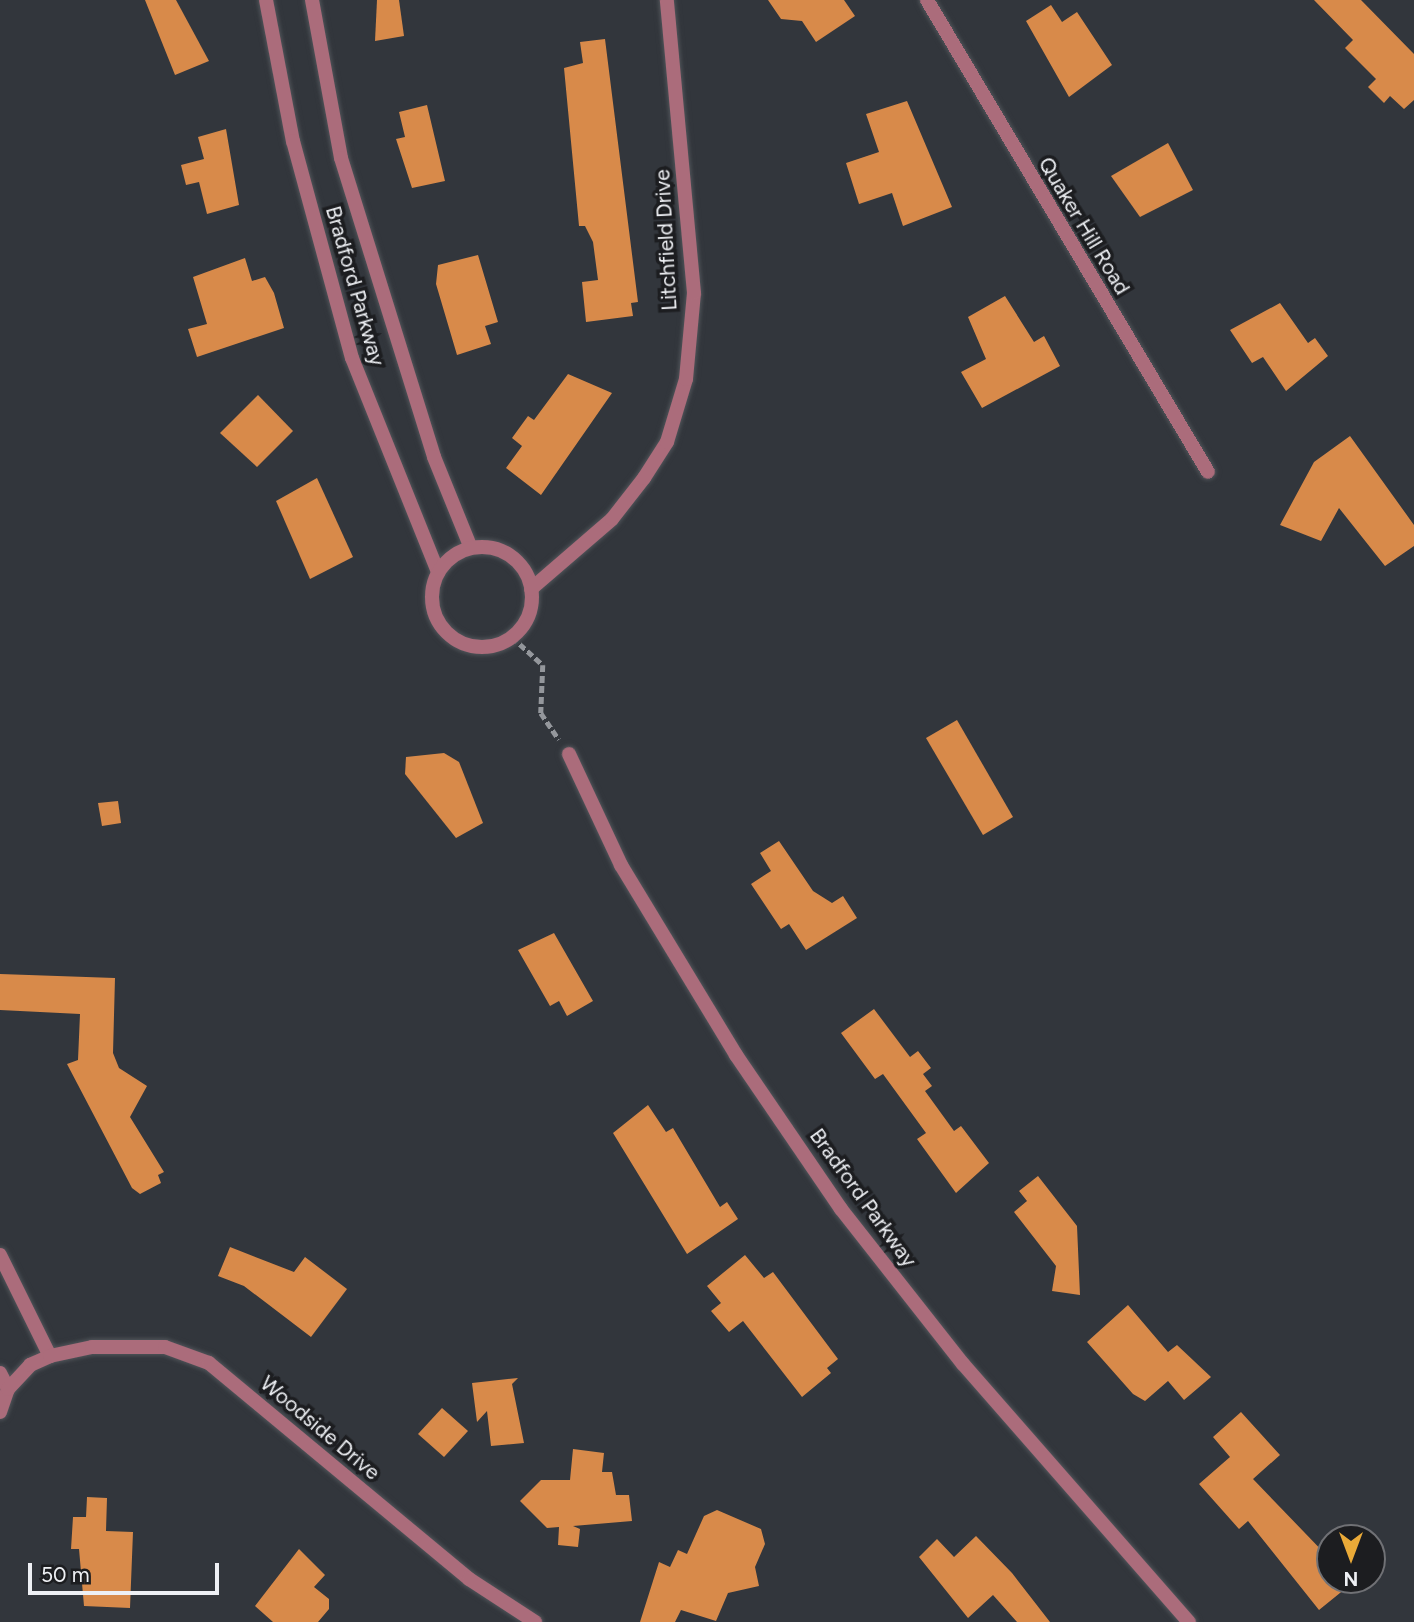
<!DOCTYPE html>
<html>
<head>
<meta charset="utf-8">
<style>
	body { margin:0 }
	#map { position:relative; width:1414px; height:1622px; overflow:hidden; background:#32363c; font-family:Figtree,sans-serif }
	div>[style] { position:absolute }
	[style*='--x'] { left:calc(var(--x)*1px); top:calc(var(--y)*1px); width:calc(var(--w)*1px); rotate:calc(var(--a)*1deg) }
	.building>* { inset:0; background:#d88a4a }
	.path>* { height:4.5px; margin-top:-2.25px; transform-origin:0; background:repeating-linear-gradient(90deg,#94979c 0 7px,transparent 0 10.5px) }
	.roads { filter:drop-shadow(0 0 2px #505459) drop-shadow(0 0 2px #505459) }
	.minor>* { height:14px; margin:-7px; padding:0 7px; transform-origin:7px; border-radius:7px; background:#ab6c7b }
	.minor>.ring { margin:-7px; padding:0; box-sizing:content-box; background:none; border:14px solid #ab6c7b; border-radius:50% }
	span { translate:-50% -50%; white-space:nowrap; text-align:center; line-height:1.15; -webkit-text-stroke:7px #1c1d20; paint-order:stroke }
	.street-label { font-size:21px; color:#eef0f4 }
	.north { position:absolute; left:1316px; top:1524px; width:70px; height:70px; box-sizing:border-box; background:#1c1d20; border:2px solid #707175; border-radius:50%; rotate:180deg; font-size:19px; font-weight:700; line-height:28px; text-align:center; color:#eef0f4 }
	.north::after { content:''; display:block; margin:auto; width:24px; height:32px; background:#eaaa38; clip-path:polygon(50% 0,100% 100%,50% 72%,0 100%) }
	.scale { position:absolute; left:28px; top:1563px; width:191px; height:32px; box-sizing:border-box; border:4px solid #eef0f4; border-top:0; padding-left:9px; font-size:21px; line-height:24px; white-space:nowrap; color:#eef0f4; -webkit-text-stroke:5px #1c1d20; paint-order:stroke }
</style>
</head>
<body>
<div id="map">
	<div class="building">
		<div style="clip-path:polygon(145px 0,176px 0,209px 61px,175px 75px)"></div>
		<div style="clip-path:polygon(377px 0,399px 0,404px 36px,375px 41px)"></div>
		<div style="clip-path:polygon(768px 0,844px 0,855px 16px,816px 42px,802px 21px,781px 19px)"></div>
		<div style="clip-path:polygon(1314px 0,1361px 0,1414px 54px,1414px 100px,1404px 109px,1390px 96px,1384px 103px,1368px 87px,1376px 79px,1345px 48px,1353px 40px)"></div>
		<div style="clip-path:polygon(1051px 5px,1062px 22px,1077px 12px,1112px 65px,1069px 97px,1026px 21px)"></div>
		<div style="clip-path:polygon(605px 39px,638px 302px,631px 303px,633px 316px,586px 322px,582px 282px,598px 280px,593px 242px,585px 226px,579px 226px,564px 68px,583px 63px,580px 42px)"></div>
		<div style="clip-path:polygon(907px 101px,952px 207px,903px 226px,892px 193px,859px 204px,846px 163px,879px 152px,866px 114px)"></div>
		<div style="clip-path:polygon(427px 105px,445px 181px,412px 188px,396px 139px,405px 137px,399px 112px)"></div>
		<div style="clip-path:polygon(226px 129px,239px 205px,207px 214px,199px 182px,186px 185px,181px 165px,204px 159px,198px 137px)"></div>
		<div style="clip-path:polygon(1168px 143px,1193px 190px,1140px 217px,1111px 176px)"></div>
		<div style="clip-path:polygon(478px 255px,498px 322px,485px 326px,491px 344px,457px 355px,436px 284px,438px 265px)"></div>
		<div style="clip-path:polygon(245px 258px,252px 281px,265px 277px,274px 293px,284px 328px,197px 357px,188px 329px,207px 324px,193px 277px)"></div>
		<div style="clip-path:polygon(1005px 296px,1034px 342px,1044px 336px,1060px 366px,982px 408px,961px 372px,986px 359px,968px 317px)"></div>
		<div style="clip-path:polygon(1280px 303px,1308px 343px,1315px 338px,1328px 356px,1286px 391px,1263px 357px,1252px 363px,1230px 330px)"></div>
		<div style="clip-path:polygon(568px 374px,612px 393px,541px 495px,506px 468px,522px 446px,512px 438px,528px 416px,534px 420px)"></div>
		<div style="clip-path:polygon(258px 395px,293px 431px,257px 467px,220px 433px)"></div>
		<div style="clip-path:polygon(1350px 436px,1414px 525px,1414px 546px,1385px 566px,1339px 508px,1321px 541px,1280px 525px,1314px 462px)"></div>
		<div style="clip-path:polygon(317px 478px,353px 557px,310px 579px,276px 501px)"></div>
		<div style="clip-path:polygon(957px 720px,1013px 817px,983px 835px,926px 738px)"></div>
		<div style="clip-path:polygon(444px 753px,459px 762px,483px 823px,456px 838px,405px 774px,406px 757px)"></div>
		<div style="clip-path:polygon(118px 801px,121px 823px,102px 826px,98px 803px)"></div>
		<div style="clip-path:polygon(779px 841px,813px 891px,832px 903px,843px 896px,857px 918px,806px 950px,789px 924px,781px 929px,751px 884px,771px 871px,760px 853px)"></div>
		<div style="clip-path:polygon(554px 933px,593px 1001px,567px 1016px,559px 1001px,550px 1006px,518px 950px)"></div>
		<div style="clip-path:polygon(0 974px,115px 978px,113px 1053px,119px 1068px,147px 1086px,130px 1117px,164px 1172px,158px 1175px,161px 1183px,140px 1194px,132px 1188px,67px 1064px,78px 1060px,80px 1014px,0 1010px)"></div>
		<div style="clip-path:polygon(874px 1009px,910px 1057px,918px 1051px,931px 1068px,923px 1074px,932px 1086px,925px 1091px,954px 1131px,961px 1126px,989px 1163px,956px 1193px,917px 1139px,926px 1133px,883px 1074px,875px 1079px,841px 1033px)"></div>
		<div style="clip-path:polygon(648px 1105px,666px 1132px,673px 1128px,720px 1207px,727px 1202px,738px 1219px,687px 1254px,613px 1133px)"></div>
		<div style="clip-path:polygon(1038px 1176px,1077px 1226px,1080px 1295px,1052px 1291px,1056px 1266px,1014px 1212px,1027px 1201px,1019px 1191px)"></div>
		<div style="clip-path:polygon(230px 1247px,294px 1272px,305px 1257px,347px 1289px,311px 1337px,244px 1286px,218px 1276px)"></div>
		<div style="clip-path:polygon(745px 1255px,764px 1278px,773px 1272px,838px 1359px,827px 1368px,831px 1373px,802px 1397px,743px 1321px,729px 1332px,711px 1311px,721px 1303px,707px 1286px)"></div>
		<div style="clip-path:polygon(1128px 1305px,1168px 1352px,1177px 1345px,1211px 1377px,1184px 1400px,1168px 1381px,1145px 1401px,1133px 1394px,1087px 1342px)"></div>
		<div style="clip-path:polygon(518px 1378px,512px 1384px,524px 1443px,491px 1446px,487px 1411px,477px 1422px,472px 1383px)"></div>
		<div style="clip-path:polygon(442px 1408px,468px 1431px,444px 1457px,418px 1434px)"></div>
		<div style="clip-path:polygon(1241px 1412px,1280px 1455px,1253px 1479px,1330px 1559px,1330px 1580px,1356px 1580px,1319px 1610px,1248px 1521px,1239px 1529px,1199px 1484px,1230px 1457px,1213px 1437px)"></div>
		<div style="clip-path:polygon(573px 1449px,604px 1453px,602px 1472px,612px 1472px,616px 1495px,629px 1495px,632px 1521px,573px 1526px,580px 1529px,578px 1547px,558px 1545px,559px 1527px,547px 1528px,520px 1501px,541px 1480px,570px 1480px)"></div>
		<div style="clip-path:polygon(87px 1497px,107px 1498px,106px 1531px,133px 1532px,130px 1608px,84px 1606px,79px 1549px,71px 1549px,73px 1517px,86px 1517px)"></div>
		<div style="clip-path:polygon(717px 1510px,761px 1529px,765px 1544px,755px 1567px,759px 1586px,728px 1593px,716px 1621px,681px 1610px,675px 1622px,640px 1622px,659px 1562px,670px 1567px,678px 1550px,687px 1554px,704px 1516px)"></div>
		<div style="clip-path:polygon(976px 1536px,1012px 1573px,1050px 1622px,1017px 1622px,993px 1595px,968px 1618px,919px 1557px,937px 1539px,954px 1557px)"></div>
		<div style="clip-path:polygon(299px 1549px,325px 1575px,314px 1587px,329px 1599px,329px 1609px,318px 1622px,273px 1622px,255px 1606px)"></div>
	</div>
	<div class="path">
		<div style="--x:512;--y:637;--w:42;--a:42.1"></div>
		<div style="--x:543;--y:665;--w:48;--a:92.4"></div>
		<div style="--x:541;--y:713;--w:32;--a:56"></div>
	</div>
	<div class="roads">
		<div class="minor">
			<div style="--x:266;--y:0;--w:144;--a:79.2"></div>
			<div style="--x:293;--y:141;--w:225;--a:74.8"></div>
			<div style="--x:352;--y:358;--w:231;--a:68.1"></div>
			<div style="--x:312;--y:0;--w:161;--a:79.6"></div>
			<div style="--x:341;--y:158;--w:313;--a:72.7"></div>
			<div style="--x:434;--y:457;--w:98;--a:67.9"></div>
			<div style="--x:927;--y:0;--w:549;--a:59.23"></div>
			<div class="ring" style="left:432px;top:547px;width:86px;height:86px"></div>
			<div style="--x:531;--y:589;--w:107;--a:-40.8"></div>
			<div style="--x:612;--y:519;--w:52;--a:-52"></div>
			<div style="--x:644;--y:478;--w:43;--a:-57.4"></div>
			<div style="--x:667;--y:442;--w:66;--a:-73.2"></div>
			<div style="--x:686;--y:379;--w:86;--a:-84.7"></div>
			<div style="--x:694;--y:293;--w:294;--a:-95.3"></div>
			<div style="--x:569;--y:754;--w:123;--a:64.9"></div>
			<div style="--x:621;--y:865;--w:222;--a:58.8"></div>
			<div style="--x:736;--y:1055;--w:186;--a:55.7"></div>
			<div style="--x:841;--y:1209;--w:197;--a:51.8"></div>
			<div style="--x:963;--y:1364;--w:343;--a:48.8"></div>
			<div style="--x:0;--y:1255;--w:113;--a:63.7"></div>
			<div style="--x:0;--y:1373;--w:18;--a:63"></div>
			<div style="--x:0;--y:1412;--w:24;--a:-71"></div>
			<div style="--x:8;--y:1389;--w:33;--a:-47"></div>
			<div style="--x:30;--y:1365;--w:22;--a:-24"></div>
			<div style="--x:50;--y:1356;--w:43;--a:-12.1"></div>
			<div style="--x:92;--y:1347;--w:73;--a:0"></div>
			<div style="--x:165;--y:1347;--w:47;--a:20"></div>
			<div style="--x:209;--y:1363;--w:338;--a:39.7"></div>
			<div style="--x:469;--y:1579;--w:79;--a:33.1"></div>
		</div>
	</div>
	<div class="street-label">
		<span style="left:1084px;top:226px;rotate:59deg">Quaker Hill Road</span>
		<span style="left:666px;top:240px;rotate:-93deg">Litchfield Drive</span>
		<span style="left:355px;top:286px;rotate:74deg">Bradford Parkway</span>
		<span style="left:863px;top:1198px;rotate:54deg">Bradford Parkway</span>
		<span style="left:320px;top:1428px;rotate:40deg">Woodside Drive</span>
	</div>
	<div class="north">N</div>
	<div class="scale">50 m</div>
</div>
</body>
</html>
